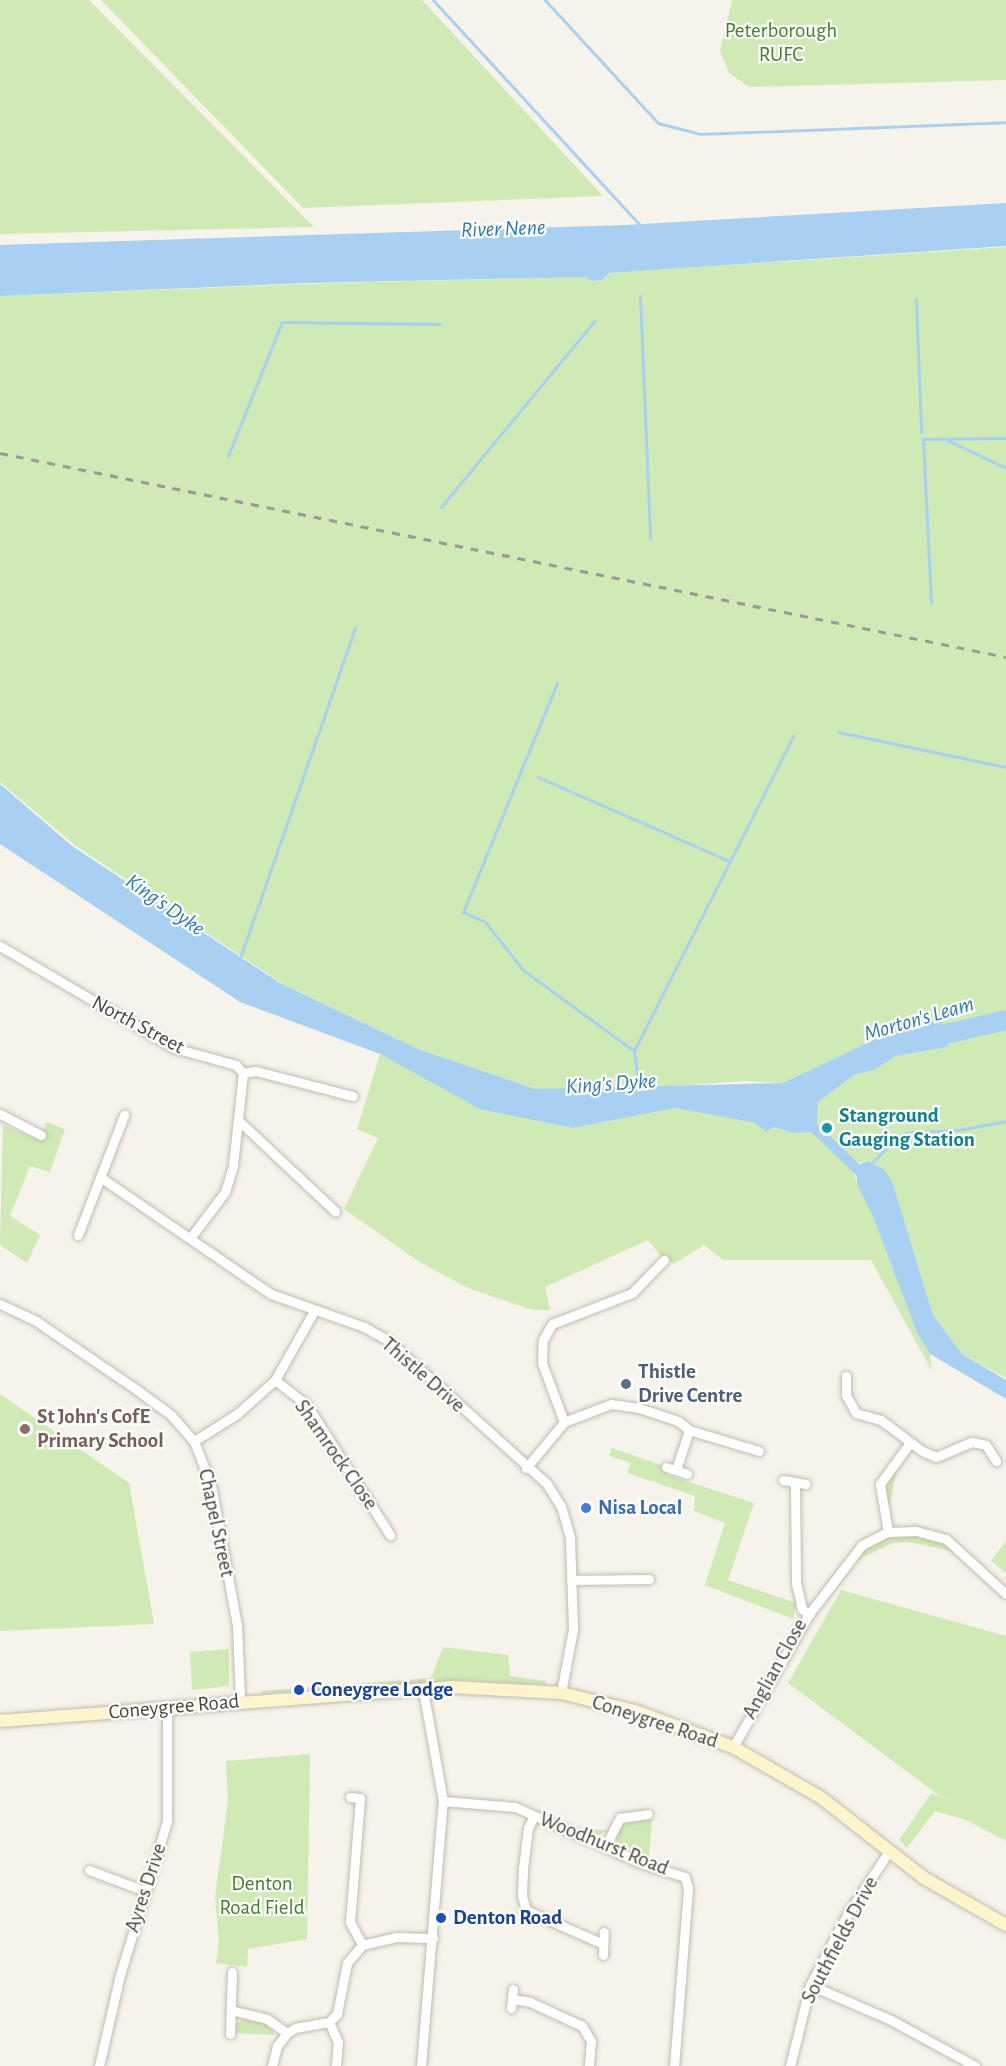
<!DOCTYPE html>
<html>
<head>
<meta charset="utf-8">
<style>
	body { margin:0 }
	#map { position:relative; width:1006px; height:2066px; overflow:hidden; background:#f6f3eb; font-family:"Alegreya Sans",sans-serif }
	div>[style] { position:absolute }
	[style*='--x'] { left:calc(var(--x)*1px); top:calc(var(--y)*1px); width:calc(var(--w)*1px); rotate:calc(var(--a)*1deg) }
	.green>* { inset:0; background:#cfeab4 }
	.water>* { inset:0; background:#a8d0f2 }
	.stream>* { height:3px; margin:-1.5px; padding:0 1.5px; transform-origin:1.5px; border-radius:1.5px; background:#a8d0f2 }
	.canal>* { height:10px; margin:-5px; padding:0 5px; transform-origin:5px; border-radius:5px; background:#a8d0f2 }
	.river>* { height:20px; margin:-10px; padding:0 10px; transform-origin:10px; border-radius:10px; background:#a8d0f2 }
	.roads { filter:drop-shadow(0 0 2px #c2bcad) drop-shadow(0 0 2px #c2bcad) }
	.street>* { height:9px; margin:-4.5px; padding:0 4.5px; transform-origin:4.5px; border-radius:4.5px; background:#fff }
	.secondary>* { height:12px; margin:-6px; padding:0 6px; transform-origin:6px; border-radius:6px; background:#fff5cc }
	.rail>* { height:3px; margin-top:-1.5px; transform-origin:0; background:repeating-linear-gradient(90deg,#999 0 8px,transparent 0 16px) }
	.dots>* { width:16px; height:16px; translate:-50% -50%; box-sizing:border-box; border:3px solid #fff; border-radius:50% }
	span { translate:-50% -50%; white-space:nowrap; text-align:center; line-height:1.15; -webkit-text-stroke:4.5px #fff; paint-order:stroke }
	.park-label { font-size:21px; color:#457e2a }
	.street-label { font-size:21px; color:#4a4438 }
	.culture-label { font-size:21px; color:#0d838f; font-weight:700 }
	.left { translate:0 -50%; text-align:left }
	.service-label { font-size:21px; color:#4e5e75; font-weight:700 }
	.education-label { font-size:21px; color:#785e54; font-weight:700 }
	.shop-label { font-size:21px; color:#366cbe; font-weight:700 }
	.transit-label { font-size:21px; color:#164399; font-weight:700 }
	.water-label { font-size:22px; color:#2e77b9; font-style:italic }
</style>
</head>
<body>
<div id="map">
	<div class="green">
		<div style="clip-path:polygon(0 0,89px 0,314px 227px,0 234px)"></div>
		<div style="clip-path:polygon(101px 0,422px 0,603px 196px,303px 208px)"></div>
		<div style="clip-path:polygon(732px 0,1006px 0,1006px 80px,749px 87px,729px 73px,720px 51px)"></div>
		<div style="clip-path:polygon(1006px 247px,1006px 1378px,962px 1354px,933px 1315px,892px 1181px,868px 1161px,859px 1162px,853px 1171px,857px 1184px,874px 1219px,917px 1333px,930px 1354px,932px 1371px,871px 1260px,723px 1260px,704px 1245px,674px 1264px,661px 1256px,648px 1240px,545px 1287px,550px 1310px,532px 1310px,468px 1288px,418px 1261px,344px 1209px,378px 1138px,357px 1129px,380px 1054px,480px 1108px,573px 1128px,675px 1108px,755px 1123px,766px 1131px,773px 1127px,794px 1133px,817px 1132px,818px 1102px,854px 1075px,873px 1070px,896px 1056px,948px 1047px,941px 1018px,905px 1032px,884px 1035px,783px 1083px,745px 1081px,619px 1090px,535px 1089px,418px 1049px,283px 984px,76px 846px,0 782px,0 296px,331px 283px,585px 277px,592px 281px,602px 280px,609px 273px)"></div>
		<div style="clip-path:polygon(47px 1122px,65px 1129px,50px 1172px,30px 1166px,10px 1216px,40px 1235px,27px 1263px,0 1245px,3px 1125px,39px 1140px)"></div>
		<div style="clip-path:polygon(0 1394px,129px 1483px,154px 1624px,0 1631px)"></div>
		<div style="clip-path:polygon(612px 1448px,670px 1468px,667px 1475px,754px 1503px,728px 1580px,796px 1603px,793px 1619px,705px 1585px,725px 1523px,694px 1511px,695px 1496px,627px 1473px,631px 1463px,609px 1456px)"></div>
		<div style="clip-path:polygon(896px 1468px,897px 1469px,889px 1508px,885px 1484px)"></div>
		<div style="clip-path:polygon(912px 1534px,938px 1541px,956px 1552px,908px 1542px,893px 1543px,857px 1560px,854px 1556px,864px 1547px,890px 1535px)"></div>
		<div style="clip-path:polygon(1006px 1541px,1006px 1573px,991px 1561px)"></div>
		<div style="clip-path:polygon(841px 1590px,1006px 1636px,1006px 1841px,966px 1820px,935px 1811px,907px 1848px,899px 1840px,931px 1793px,952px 1800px,937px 1794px,788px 1683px)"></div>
		<div style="clip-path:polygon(443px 1647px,508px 1655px,510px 1676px,546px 1681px,545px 1685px,463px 1680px,262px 1694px,262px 1691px,431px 1678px)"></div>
		<div style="clip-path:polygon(229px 1649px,229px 1686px,192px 1690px,190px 1652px)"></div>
		<div style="clip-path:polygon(310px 1754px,307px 1939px,248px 1949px,247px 1967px,216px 1963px,219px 1942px,215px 1897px,228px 1801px,226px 1761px)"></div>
		<div style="clip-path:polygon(631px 1818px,652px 1820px,649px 1858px,632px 1855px,617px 1843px,615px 1835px,621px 1822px)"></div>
		<div style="clip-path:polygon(578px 1829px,609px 1830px,595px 1837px)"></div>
		<div style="clip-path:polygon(245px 2017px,267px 2022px,274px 2035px,234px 2033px,235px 2026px)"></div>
	</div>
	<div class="water">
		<div style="clip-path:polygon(1006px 203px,1006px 246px,609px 273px,602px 280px,592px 281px,585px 277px,308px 283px,0 296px,0 245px,625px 225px)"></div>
		<div style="clip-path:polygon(0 784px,72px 846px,280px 983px,418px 1049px,535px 1089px,783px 1083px,884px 1035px,905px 1032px,941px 1018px,948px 1047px,896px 1056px,874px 1070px,854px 1075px,818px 1102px,817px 1132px,794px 1133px,773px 1127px,766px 1132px,755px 1123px,675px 1108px,573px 1128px,480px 1109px,380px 1054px,240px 1002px,0 844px)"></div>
		<div style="clip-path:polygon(868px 1161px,883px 1169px,892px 1181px,933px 1315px,962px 1354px,1006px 1380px,1006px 1399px,930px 1354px,917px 1333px,874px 1219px,857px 1184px,856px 1165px)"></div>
	</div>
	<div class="stream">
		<div style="--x:433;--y:0;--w:307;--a:47.4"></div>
		<div style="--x:545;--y:0;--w:167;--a:47.4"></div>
		<div style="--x:658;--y:123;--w:43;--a:14.7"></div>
		<div style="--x:700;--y:134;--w:306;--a:-2.2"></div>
		<div style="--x:640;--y:296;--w:243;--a:87.6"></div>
		<div style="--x:916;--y:299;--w:133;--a:87.8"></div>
		<div style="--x:947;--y:440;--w:65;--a:25.4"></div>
		<div style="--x:228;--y:456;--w:144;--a:-68.1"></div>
		<div style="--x:282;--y:322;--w:158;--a:0.7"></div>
		<div style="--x:441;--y:507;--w:242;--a:-50.5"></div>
		<div style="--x:931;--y:603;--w:164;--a:-92.8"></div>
		<div style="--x:923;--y:439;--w:83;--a:-0.7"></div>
		<div style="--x:557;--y:683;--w:248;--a:112.3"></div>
		<div style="--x:463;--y:912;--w:24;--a:24"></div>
		<div style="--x:485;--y:922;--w:61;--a:51.6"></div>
		<div style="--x:523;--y:970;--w:137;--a:36.1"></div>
		<div style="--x:634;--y:1051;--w:22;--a:82"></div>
		<div style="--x:838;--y:732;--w:172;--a:11.8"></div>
		<div style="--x:538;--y:777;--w:209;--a:23.7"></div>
		<div style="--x:239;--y:961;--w:353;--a:-70.8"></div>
		<div style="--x:634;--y:1051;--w:353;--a:-63.2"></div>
		<div style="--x:871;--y:1164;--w:39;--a:-46"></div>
		<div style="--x:898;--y:1136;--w:14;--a:-17"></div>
		<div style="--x:911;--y:1132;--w:47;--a:-2.4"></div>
		<div style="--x:958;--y:1130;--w:49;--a:-10.6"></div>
	</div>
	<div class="canal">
		<div style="--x:809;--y:1123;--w:76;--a:43.9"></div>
	</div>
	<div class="river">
		<div style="--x:920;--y:1040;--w:88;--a:-13.1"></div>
	</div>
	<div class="roads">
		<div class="street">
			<div style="--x:0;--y:946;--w:202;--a:30.4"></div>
			<div style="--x:174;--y:1048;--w:64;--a:15.3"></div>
			<div style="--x:236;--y:1065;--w:11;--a:49"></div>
			<div style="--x:243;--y:1073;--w:13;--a:-9"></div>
			<div style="--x:256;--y:1071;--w:100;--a:14.5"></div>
			<div style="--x:0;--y:1114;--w:46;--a:27.1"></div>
			<div style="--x:239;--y:1121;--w:132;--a:43.2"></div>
			<div style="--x:100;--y:1177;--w:207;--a:34.4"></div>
			<div style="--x:271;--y:1294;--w:99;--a:19.5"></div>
			<div style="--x:364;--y:1327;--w:29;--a:29"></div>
			<div style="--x:389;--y:1341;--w:213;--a:42.1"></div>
			<div style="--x:547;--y:1484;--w:26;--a:58"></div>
			<div style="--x:561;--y:1506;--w:33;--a:74"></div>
			<div style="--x:570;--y:1538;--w:91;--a:88.1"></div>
			<div style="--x:573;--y:1629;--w:65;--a:100.6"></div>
			<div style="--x:78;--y:1235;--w:129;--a:-69"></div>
			<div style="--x:191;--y:1237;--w:56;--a:-52.9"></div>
			<div style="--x:225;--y:1192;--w:28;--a:-73"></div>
			<div style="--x:233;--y:1165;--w:93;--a:-83.8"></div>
			<div style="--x:0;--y:1304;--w:40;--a:25"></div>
			<div style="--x:36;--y:1321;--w:122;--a:34.3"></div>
			<div style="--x:137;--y:1390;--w:42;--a:36.3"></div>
			<div style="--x:171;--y:1415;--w:35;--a:49"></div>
			<div style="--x:194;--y:1441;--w:47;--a:68.9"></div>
			<div style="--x:211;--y:1485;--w:142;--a:79.5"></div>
			<div style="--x:237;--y:1625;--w:76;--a:87.7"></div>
			<div style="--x:846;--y:1376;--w:19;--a:90"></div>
			<div style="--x:846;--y:1395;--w:21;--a:61"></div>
			<div style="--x:856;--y:1413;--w:26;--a:16"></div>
			<div style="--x:881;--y:1420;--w:51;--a:37.1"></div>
			<div style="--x:922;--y:1451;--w:15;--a:23"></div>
			<div style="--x:936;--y:1457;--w:39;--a:-23"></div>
			<div style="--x:972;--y:1442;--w:14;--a:12"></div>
			<div style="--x:986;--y:1445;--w:19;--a:58"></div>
			<div style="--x:275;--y:1380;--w:39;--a:38"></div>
			<div style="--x:306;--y:1404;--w:156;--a:57.3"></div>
			<div style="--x:564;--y:1422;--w:63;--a:-110.4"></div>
			<div style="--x:542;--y:1363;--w:23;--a:-88"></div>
			<div style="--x:543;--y:1340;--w:18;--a:-61"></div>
			<div style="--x:552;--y:1324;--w:86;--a:-21.2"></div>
			<div style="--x:632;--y:1293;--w:46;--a:-45.9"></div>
			<div style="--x:194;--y:1441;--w:51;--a:-32.1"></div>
			<div style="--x:237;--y:1414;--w:51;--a:-41.8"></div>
			<div style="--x:275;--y:1380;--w:79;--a:-60.5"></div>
			<div style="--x:666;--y:1467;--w:22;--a:18"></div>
			<div style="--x:526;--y:1468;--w:60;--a:-50.4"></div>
			<div style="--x:564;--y:1422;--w:50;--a:-21"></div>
			<div style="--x:611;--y:1404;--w:28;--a:8"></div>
			<div style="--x:639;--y:1408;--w:41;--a:18.4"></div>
			<div style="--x:678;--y:1421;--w:14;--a:39"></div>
			<div style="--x:676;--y:1470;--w:42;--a:-72"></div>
			<div style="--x:689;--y:1430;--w:73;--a:16.7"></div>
			<div style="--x:783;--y:1480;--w:23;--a:10"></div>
			<div style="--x:795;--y:1484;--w:99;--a:89.4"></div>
			<div style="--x:796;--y:1583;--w:27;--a:77"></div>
			<div style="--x:802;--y:1609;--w:9;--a:36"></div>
			<div style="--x:888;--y:1532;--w:49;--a:-99.5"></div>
			<div style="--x:880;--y:1484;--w:49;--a:-54.1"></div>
			<div style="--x:571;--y:1580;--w:78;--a:-0.7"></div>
			<div style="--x:733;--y:1747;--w:153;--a:-60.3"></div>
			<div style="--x:809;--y:1614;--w:87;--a:-52.5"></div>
			<div style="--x:862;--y:1545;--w:29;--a:-27"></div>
			<div style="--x:888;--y:1532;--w:28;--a:-2"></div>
			<div style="--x:916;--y:1531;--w:31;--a:15"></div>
			<div style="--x:946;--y:1539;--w:81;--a:42.5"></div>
			<div style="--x:350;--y:1797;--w:10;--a:6"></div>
			<div style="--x:360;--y:1798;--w:124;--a:94.6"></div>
			<div style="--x:350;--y:1922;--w:26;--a:62"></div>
			<div style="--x:443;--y:1801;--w:72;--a:4.8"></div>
			<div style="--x:515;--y:1807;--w:140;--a:24"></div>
			<div style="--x:643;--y:1864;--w:44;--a:17.2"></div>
			<div style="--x:685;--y:1877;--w:12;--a:76"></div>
			<div style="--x:688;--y:1889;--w:178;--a:94.5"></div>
			<div style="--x:534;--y:1816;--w:13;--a:117"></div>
			<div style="--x:528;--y:1828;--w:41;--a:97"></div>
			<div style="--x:523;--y:1869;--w:27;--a:92"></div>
			<div style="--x:522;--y:1896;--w:15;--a:74"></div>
			<div style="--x:526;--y:1910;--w:84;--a:23.8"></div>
			<div style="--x:605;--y:1847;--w:33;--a:-63"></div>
			<div style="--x:620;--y:1818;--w:28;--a:-8"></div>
			<div style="--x:89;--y:1870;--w:60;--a:20.6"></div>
			<div style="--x:603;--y:1955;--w:23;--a:-88"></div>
			<div style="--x:232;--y:1972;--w:38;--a:92"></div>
			<div style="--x:231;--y:2010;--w:37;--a:14"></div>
			<div style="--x:267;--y:2019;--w:24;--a:35"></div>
			<div style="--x:810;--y:1985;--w:88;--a:23.4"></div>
			<div style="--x:891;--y:2020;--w:96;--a:28.7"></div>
			<div style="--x:512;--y:1999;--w:18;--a:9"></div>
			<div style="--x:530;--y:2002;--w:57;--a:24.8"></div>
			<div style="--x:582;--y:2026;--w:17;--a:59"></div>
			<div style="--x:591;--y:2041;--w:25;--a:95"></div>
			<div style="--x:511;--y:2008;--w:19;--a:-84"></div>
			<div style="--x:329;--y:2022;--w:22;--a:66"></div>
			<div style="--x:338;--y:2042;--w:24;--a:95"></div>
			<div style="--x:230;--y:2034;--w:24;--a:-88"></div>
			<div style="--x:99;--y:2066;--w:93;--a:-77"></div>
			<div style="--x:120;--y:1975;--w:161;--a:-73"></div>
			<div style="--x:167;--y:1821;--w:114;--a:-90"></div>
			<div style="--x:272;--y:2066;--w:21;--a:-76"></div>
			<div style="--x:277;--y:2046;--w:16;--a:-52"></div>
			<div style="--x:287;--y:2033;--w:9;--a:-32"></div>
			<div style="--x:295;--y:2028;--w:35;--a:-10"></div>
			<div style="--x:329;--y:2022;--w:11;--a:-45"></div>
			<div style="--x:337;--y:2014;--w:52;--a:-78.9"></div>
			<div style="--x:347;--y:1963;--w:23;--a:-50"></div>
			<div style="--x:362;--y:1945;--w:35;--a:-13"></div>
			<div style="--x:396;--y:1937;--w:37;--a:2"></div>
			<div style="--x:421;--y:2066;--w:266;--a:-85.3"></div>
			<div style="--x:443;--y:1801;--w:113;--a:-100.2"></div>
			<div style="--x:790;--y:2066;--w:83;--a:-76.1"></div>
			<div style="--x:810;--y:1985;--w:79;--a:-62.1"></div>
			<div style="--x:847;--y:1915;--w:77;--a:-56.7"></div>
		</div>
		<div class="secondary">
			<div style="--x:0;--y:1721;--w:452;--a:-4.3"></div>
			<div style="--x:451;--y:1687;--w:110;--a:3.1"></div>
			<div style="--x:561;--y:1693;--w:76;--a:13.7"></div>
			<div style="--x:635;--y:1711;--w:104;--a:20.2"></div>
			<div style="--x:733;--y:1747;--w:100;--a:29.9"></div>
			<div style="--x:820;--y:1797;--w:132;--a:37.9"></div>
			<div style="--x:924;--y:1878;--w:95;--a:29.8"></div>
		</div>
	</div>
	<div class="rail">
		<div style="--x:0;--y:453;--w:1026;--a:11.46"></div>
	</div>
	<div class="dots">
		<div style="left:827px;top:1128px;background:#0f9aa8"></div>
		<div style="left:626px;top:1384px;background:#5c6f8a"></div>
		<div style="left:25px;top:1429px;background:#8d6e63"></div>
		<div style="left:586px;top:1508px;background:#3f7fe0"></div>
		<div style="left:299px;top:1690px;background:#1a4fb4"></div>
		<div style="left:441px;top:1918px;background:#1a4fb4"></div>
	</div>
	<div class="park-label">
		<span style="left:781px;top:43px">Peterborough<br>RUFC</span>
		<span style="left:262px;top:1896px">Denton<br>Road Field</span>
	</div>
	<div class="street-label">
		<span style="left:138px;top:1025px;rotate:28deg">North Street</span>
		<span style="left:423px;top:1375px;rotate:41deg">Thistle Drive</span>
		<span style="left:336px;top:1455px;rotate:55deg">Shamrock Close</span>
		<span style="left:216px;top:1523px;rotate:78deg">Chapel Street</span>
		<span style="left:775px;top:1669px;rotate:-61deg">Anglian Close</span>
		<span style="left:174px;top:1707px;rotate:-5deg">Coneygree Road</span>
		<span style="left:655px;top:1722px;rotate:18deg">Coneygree Road</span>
		<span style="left:604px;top:1844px;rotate:22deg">Woodhurst Road</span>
		<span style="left:146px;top:1888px;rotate:-72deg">Ayres Drive</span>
		<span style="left:840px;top:1940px;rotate:-62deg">Southfields Drive</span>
	</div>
	<div class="culture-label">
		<span class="left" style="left:839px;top:1128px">Stanground<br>Gauging Station</span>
	</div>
	<div class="service-label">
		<span class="left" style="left:638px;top:1384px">Thistle<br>Drive Centre</span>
	</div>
	<div class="education-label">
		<span class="left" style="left:37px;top:1429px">St John's CofE<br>Primary School</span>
	</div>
	<div class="shop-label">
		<span class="left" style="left:598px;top:1508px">Nisa Local</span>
	</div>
	<div class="transit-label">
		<span class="left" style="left:311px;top:1690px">Coneygree Lodge</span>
		<span class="left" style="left:453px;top:1918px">Denton Road</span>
	</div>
	<div class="water-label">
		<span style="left:503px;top:229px;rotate:-2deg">River Nene</span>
		<span style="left:165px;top:905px;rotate:35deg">King's Dyke</span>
		<span style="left:919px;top:1019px;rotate:-16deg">Morton's Leam</span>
		<span style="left:611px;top:1084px;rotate:-4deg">King's Dyke</span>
	</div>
</div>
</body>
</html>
